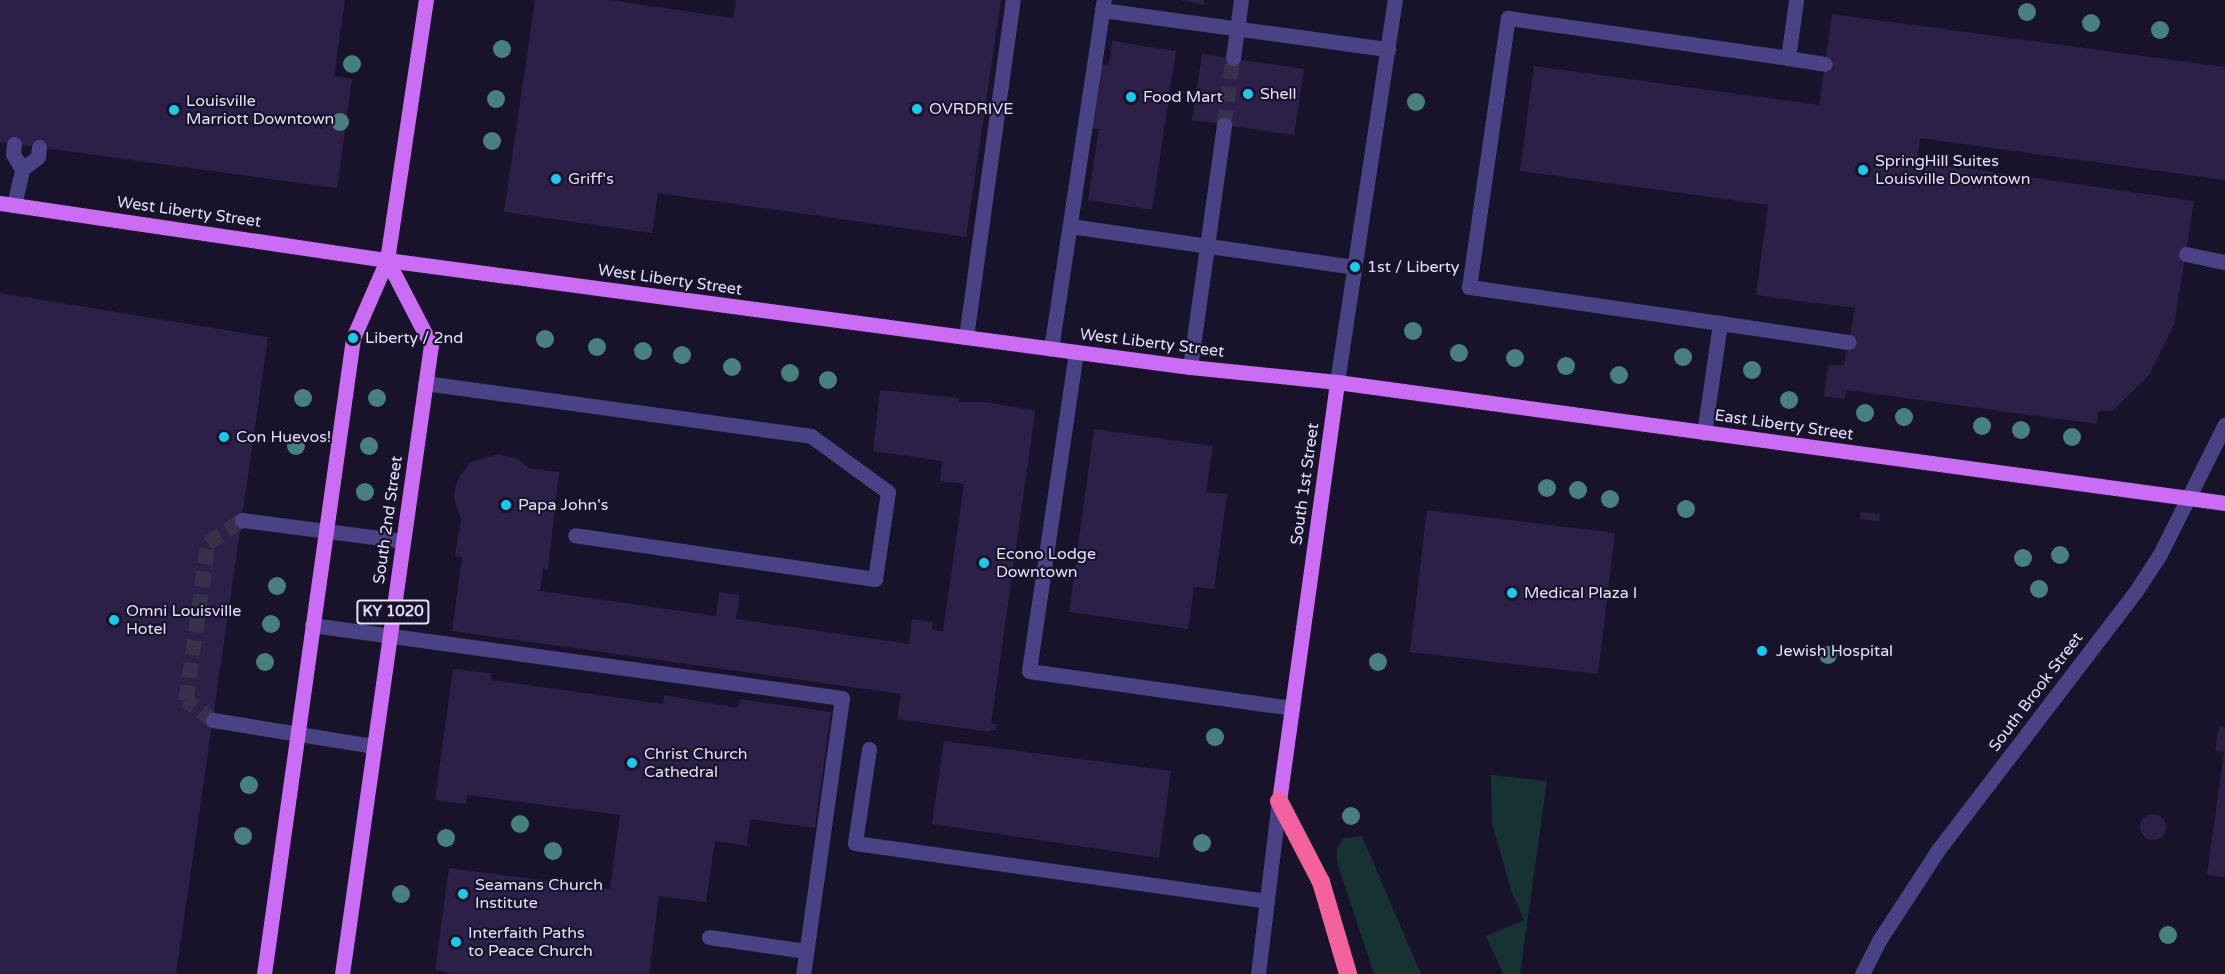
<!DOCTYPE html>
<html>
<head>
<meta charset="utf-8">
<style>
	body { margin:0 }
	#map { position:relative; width:2225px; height:974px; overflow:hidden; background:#18132a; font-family:"Varela Round",sans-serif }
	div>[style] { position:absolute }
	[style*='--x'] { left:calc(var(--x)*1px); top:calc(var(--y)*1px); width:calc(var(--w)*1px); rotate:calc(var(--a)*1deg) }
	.green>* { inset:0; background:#163233 }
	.building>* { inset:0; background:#2c2049 }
	.round { border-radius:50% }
	.minor-tunnel>* { height:15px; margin-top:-7.5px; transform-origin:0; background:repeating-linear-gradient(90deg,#37314a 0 15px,transparent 0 23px) }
	.minor>* { height:15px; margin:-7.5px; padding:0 7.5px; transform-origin:7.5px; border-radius:7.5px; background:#494285 }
	.major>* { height:15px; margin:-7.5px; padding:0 7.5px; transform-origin:7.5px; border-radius:7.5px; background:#cb6df4 }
	.highway>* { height:18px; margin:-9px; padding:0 9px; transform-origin:9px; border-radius:9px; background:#f3629e }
	.trees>* { width:18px; height:18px; margin:-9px; border-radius:50%; background:#47807f }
	.dots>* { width:16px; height:16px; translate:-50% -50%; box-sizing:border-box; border:3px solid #18132a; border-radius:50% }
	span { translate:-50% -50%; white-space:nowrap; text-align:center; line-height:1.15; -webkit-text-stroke:4.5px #18132a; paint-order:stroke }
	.shield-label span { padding:2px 4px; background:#18132a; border:2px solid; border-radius:4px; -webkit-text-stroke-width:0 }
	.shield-label { font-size:15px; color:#e4defd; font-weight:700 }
	.poi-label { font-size:16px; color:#e4defd }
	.left { translate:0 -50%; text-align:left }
	.street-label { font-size:16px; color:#e4defd }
</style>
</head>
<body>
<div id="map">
	<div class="green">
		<div style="clip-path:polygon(1491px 775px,1547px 781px,1520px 974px,1503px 974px,1486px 936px,1524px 920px,1512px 893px,1492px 823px)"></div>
		<div style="clip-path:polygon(1362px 836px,1421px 974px,1374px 974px,1337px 862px,1337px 848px,1344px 838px)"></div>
	</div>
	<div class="building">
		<div style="clip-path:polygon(0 0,345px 0,334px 76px,352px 79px,337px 188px,0 142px)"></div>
		<div style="clip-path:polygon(535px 0,609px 0,733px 18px,736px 0,1001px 0,966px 237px,658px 193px,652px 233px,504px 212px)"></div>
		<div style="clip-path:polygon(1181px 0,1204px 0,1204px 5px)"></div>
		<div style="clip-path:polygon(1832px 14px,2225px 67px,2225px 180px,1920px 138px,1917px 161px,2194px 201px,2174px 325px,2149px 375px,2112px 411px,2098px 411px,2097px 424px,1847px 390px,1844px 399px,1824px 396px,1828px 365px,1844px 365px,1855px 308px,1756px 295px,1768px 205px,1520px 171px,1534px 66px,1819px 105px)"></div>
		<div style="clip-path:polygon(1112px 41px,1176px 51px,1152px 210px,1088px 200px,1099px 129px,1088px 128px,1098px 64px,1109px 65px)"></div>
		<div style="clip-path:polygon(1202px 54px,1304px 69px,1294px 135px,1192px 120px)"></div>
		<div style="clip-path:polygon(0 293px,268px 337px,176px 974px,0 974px)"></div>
		<div style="clip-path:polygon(880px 390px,959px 398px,958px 402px,985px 402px,1033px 410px,1035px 413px,991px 724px,996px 724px,996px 730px,990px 730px,990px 732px,897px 719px,901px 694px,452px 631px,462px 557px,455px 556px,461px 519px,454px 498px,455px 489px,459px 477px,471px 462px,498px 454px,518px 459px,528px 468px,559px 472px,548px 570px,543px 568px,540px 591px,716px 616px,719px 592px,740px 595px,736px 619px,909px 644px,912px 619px,933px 622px,932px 630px,943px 631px,964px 484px,940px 481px,942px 461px,873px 451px)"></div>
		<div style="clip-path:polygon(1094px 429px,1213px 446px,1206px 492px,1227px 494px,1214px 589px,1194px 587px,1188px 629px,1069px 612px)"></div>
		<div style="clip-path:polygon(1427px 510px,1615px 533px,1598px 674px,1410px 652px)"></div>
		<div style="clip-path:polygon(1861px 512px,1880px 514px,1879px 521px,1860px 519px)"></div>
		<div style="clip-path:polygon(453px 669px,491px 673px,491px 680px,663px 704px,664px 695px,738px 708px,740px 699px,831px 712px,815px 828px,750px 819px,747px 846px,715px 841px,706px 902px,659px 896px,649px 974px,455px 974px,435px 970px,449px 868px,610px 889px,620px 815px,467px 795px,466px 804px,435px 800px)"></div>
		<div style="clip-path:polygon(2219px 726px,2225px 727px,2225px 877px,2207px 875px,2224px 752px,2215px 751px)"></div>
		<div style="clip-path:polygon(944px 741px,1171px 771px,1159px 858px,932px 824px)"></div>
		<div class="round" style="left:2140px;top:814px;width:26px;height:26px"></div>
	</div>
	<div class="minor-tunnel">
		<div style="--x:1224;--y:124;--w:67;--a:-82.2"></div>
		<div style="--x:213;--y:720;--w:34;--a:-143"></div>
		<div style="--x:186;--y:700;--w:159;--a:-82"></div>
		<div style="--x:208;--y:543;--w:41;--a:-34.1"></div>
	</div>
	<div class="minor">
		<div style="--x:1102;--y:10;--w:289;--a:7.8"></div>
		<div style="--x:1233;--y:58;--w:59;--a:-82.1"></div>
		<div style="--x:1788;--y:58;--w:37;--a:9"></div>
		<div style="--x:14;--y:144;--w:10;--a:96"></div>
		<div style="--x:13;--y:154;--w:17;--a:59"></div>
		<div style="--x:14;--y:205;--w:37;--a:-77"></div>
		<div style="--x:22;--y:169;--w:20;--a:-37"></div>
		<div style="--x:38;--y:157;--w:10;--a:-84"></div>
		<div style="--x:1070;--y:226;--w:288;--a:8.2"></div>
		<div style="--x:2186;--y:254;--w:40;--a:12"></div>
		<div style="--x:1720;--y:323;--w:130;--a:8.4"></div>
		<div style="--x:966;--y:337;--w:340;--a:-82.1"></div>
		<div style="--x:1051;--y:349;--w:353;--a:-81.4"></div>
		<div style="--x:1076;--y:352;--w:322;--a:98.4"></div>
		<div style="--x:1029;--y:671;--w:266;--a:8"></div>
		<div style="--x:1190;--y:367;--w:245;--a:-82"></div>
		<div style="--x:1337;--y:382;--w:386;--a:-81.4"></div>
		<div style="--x:425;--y:383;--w:390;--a:7.8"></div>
		<div style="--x:811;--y:436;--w:95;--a:36"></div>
		<div style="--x:888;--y:492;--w:88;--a:98.5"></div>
		<div style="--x:875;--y:579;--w:303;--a:-171.7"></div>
		<div style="--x:1704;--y:433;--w:111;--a:-81.7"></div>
		<div style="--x:1720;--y:323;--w:254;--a:-171.8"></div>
		<div style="--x:1469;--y:287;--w:272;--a:-81.8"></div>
		<div style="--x:1508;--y:18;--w:283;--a:8.1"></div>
		<div style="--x:1788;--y:58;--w:59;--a:-82.1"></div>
		<div style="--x:242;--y:520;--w:162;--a:7.4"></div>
		<div style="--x:312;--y:625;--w:535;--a:7.84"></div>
		<div style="--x:842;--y:698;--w:279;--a:98"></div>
		<div style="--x:213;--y:720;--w:163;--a:9.2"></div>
		<div style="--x:869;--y:749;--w:95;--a:98.5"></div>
		<div style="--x:855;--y:843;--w:416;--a:8"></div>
		<div style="--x:709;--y:937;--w:98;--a:8.2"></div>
		<div style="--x:1258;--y:974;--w:174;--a:-83.1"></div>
		<div style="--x:1862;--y:974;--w:39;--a:-63"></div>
		<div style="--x:1880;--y:939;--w:106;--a:-56.9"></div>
		<div style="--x:1938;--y:850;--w:326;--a:-52.6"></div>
		<div style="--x:2136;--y:591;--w:44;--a:-57"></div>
		<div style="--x:2160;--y:554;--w:145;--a:-63.4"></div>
	</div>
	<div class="major">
		<div style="--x:0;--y:203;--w:391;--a:8.4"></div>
		<div style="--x:387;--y:260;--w:810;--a:7.59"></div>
		<div style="--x:1190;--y:367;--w:148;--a:5.8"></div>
		<div style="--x:1337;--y:382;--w:896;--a:7.76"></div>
		<div style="--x:1279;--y:801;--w:423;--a:-82.1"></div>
		<div style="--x:264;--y:974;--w:642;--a:-82.03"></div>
		<div style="--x:353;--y:338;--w:85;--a:-66.4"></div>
		<div style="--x:387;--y:260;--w:263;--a:-81.5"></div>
		<div style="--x:342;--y:974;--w:635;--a:-81.95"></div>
		<div style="--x:431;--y:345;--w:96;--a:-117.4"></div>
	</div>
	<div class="highway">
		<div style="--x:1279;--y:801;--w:91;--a:62.6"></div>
		<div style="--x:1321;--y:882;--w:96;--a:73.6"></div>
	</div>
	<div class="trees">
		<div style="left:2027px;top:12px"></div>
		<div style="left:2091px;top:23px"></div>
		<div style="left:2160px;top:30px"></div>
		<div style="left:502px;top:49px"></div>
		<div style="left:352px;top:64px"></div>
		<div style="left:496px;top:99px"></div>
		<div style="left:1416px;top:102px"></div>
		<div style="left:340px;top:122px"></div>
		<div style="left:492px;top:141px"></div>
		<div style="left:1413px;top:331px"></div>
		<div style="left:545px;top:339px"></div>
		<div style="left:597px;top:347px"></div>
		<div style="left:643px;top:351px"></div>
		<div style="left:1459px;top:353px"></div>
		<div style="left:682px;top:355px"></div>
		<div style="left:1683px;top:357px"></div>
		<div style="left:1515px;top:358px"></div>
		<div style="left:1566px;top:366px"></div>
		<div style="left:732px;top:367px"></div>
		<div style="left:1752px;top:370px"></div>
		<div style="left:790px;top:373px"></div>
		<div style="left:1619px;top:375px"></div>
		<div style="left:828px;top:380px"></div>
		<div style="left:303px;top:398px"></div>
		<div style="left:377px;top:398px"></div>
		<div style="left:1789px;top:400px"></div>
		<div style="left:1865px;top:413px"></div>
		<div style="left:1904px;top:417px"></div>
		<div style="left:1982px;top:426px"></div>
		<div style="left:2021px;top:430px"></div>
		<div style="left:2072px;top:437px"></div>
		<div style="left:296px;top:446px"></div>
		<div style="left:369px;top:446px"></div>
		<div style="left:1547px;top:488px"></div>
		<div style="left:1578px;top:490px"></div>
		<div style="left:365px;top:492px"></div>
		<div style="left:1610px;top:499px"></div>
		<div style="left:1686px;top:509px"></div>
		<div style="left:2060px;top:555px"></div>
		<div style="left:2023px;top:558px"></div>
		<div style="left:277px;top:586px"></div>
		<div style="left:2039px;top:589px"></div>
		<div style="left:271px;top:624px"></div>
		<div style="left:1828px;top:655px"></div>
		<div style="left:265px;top:662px"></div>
		<div style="left:1378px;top:662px"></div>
		<div style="left:1215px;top:737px"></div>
		<div style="left:249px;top:785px"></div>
		<div style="left:1351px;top:816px"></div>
		<div style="left:520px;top:824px"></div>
		<div style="left:243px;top:836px"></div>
		<div style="left:446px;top:838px"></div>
		<div style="left:1202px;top:843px"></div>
		<div style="left:553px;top:851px"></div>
		<div style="left:401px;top:894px"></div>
		<div style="left:2168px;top:935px"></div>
	</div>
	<div class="dots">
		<div style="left:1248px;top:94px;background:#19caee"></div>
		<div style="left:1131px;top:97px;background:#19caee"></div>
		<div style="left:917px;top:109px;background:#19caee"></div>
		<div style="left:174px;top:110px;background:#19caee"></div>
		<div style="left:1863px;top:170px;background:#19caee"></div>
		<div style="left:556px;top:179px;background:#19caee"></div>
		<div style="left:1355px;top:267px;background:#19caee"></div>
		<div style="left:353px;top:338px;background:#19caee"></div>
		<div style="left:224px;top:437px;background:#19caee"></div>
		<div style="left:506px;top:505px;background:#19caee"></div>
		<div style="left:984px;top:563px;background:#19caee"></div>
		<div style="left:1512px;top:593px;background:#19caee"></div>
		<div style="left:114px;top:620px;background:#19caee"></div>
		<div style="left:1762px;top:651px;background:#19caee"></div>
		<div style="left:632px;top:763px;background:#19caee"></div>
		<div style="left:463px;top:894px;background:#19caee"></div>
		<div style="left:456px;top:942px;background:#19caee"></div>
	</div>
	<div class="shield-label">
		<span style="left:393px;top:612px">KY 1020</span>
	</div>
	<div class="poi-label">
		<span class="left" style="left:1260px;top:94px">Shell</span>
		<span class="left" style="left:1143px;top:97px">Food Mart</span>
		<span class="left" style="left:186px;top:110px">Louisville<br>Marriott Downtown</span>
		<span class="left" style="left:929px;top:109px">OVRDRIVE</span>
		<span class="left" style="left:1875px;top:170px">SpringHill Suites<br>Louisville Downtown</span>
		<span class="left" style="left:568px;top:179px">Griff's</span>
		<span class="left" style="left:1367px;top:267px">1st / Liberty</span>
		<span class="left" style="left:365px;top:338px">Liberty / 2nd</span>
		<span class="left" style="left:236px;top:437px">Con Huevos!</span>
		<span class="left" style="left:518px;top:505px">Papa John's</span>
		<span class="left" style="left:996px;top:563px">Econo Lodge<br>Downtown</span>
		<span class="left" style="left:1524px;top:593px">Medical Plaza I</span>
		<span class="left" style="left:126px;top:620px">Omni Louisville<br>Hotel</span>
		<span class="left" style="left:1776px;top:651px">Jewish Hospital</span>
		<span class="left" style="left:644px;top:763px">Christ Church<br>Cathedral</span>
		<span class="left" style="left:475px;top:894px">Seamans Church<br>Institute</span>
		<span class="left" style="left:468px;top:942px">Interfaith Paths<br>to Peace Church</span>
	</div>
	<div class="street-label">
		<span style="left:189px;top:212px;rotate:8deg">West Liberty Street</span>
		<span style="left:670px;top:280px;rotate:8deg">West Liberty Street</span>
		<span style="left:1152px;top:343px;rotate:7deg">West Liberty Street</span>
		<span style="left:1784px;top:425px;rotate:8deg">East Liberty Street</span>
		<span style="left:1305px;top:484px;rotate:-82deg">South 1st Street</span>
		<span style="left:388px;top:520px;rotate:-82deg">South 2nd Street</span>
		<span style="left:2036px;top:692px;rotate:-53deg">South Brook Street</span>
	</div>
</div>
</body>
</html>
